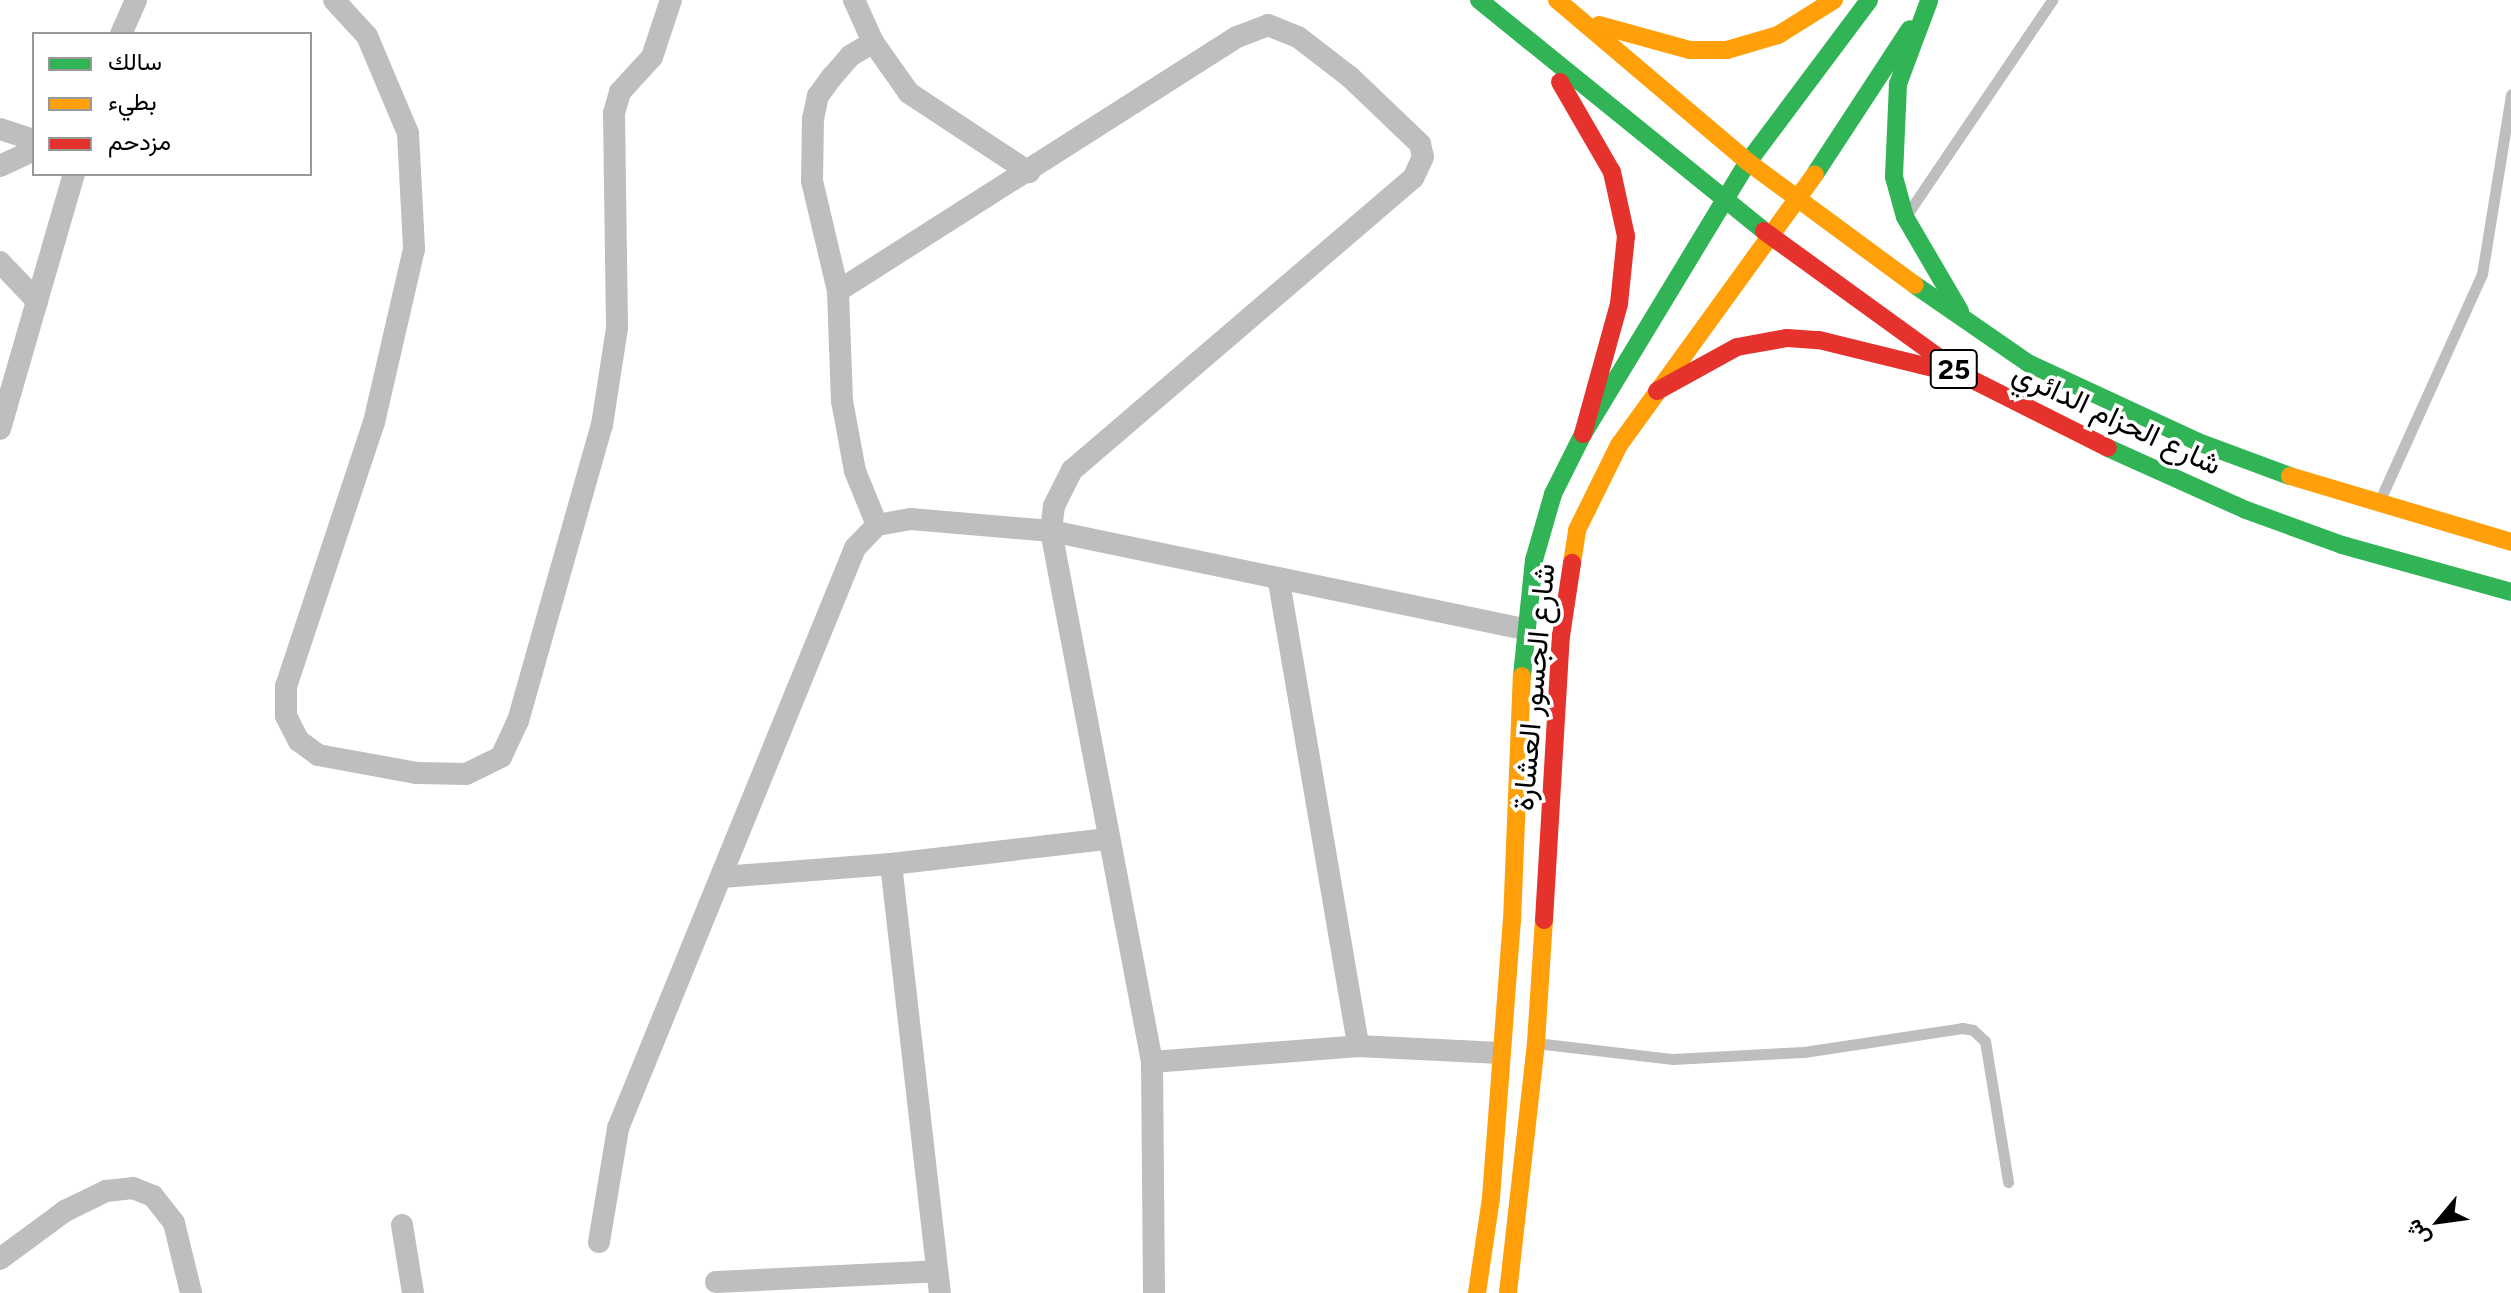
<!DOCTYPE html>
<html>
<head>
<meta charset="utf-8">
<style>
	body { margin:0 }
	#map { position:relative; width:2511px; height:1293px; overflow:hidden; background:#fff; font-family:Figtree,Vazirmatn,sans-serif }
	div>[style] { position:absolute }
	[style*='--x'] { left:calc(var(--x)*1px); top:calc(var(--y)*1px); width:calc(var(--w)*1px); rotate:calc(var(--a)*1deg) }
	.lane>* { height:11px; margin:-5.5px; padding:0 5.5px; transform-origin:5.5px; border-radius:5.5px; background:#bebebe }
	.street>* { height:22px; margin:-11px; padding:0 11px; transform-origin:11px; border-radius:11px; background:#bebebe }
	.fast>* { height:18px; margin:-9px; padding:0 9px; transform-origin:9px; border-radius:9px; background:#30b455 }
	.slow>* { height:18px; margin:-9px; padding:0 9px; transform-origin:9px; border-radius:9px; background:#ff9f0a }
	.jam>* { height:18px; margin:-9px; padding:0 9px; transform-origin:9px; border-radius:9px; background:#e5322d }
	span { translate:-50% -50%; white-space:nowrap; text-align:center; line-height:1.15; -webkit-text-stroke:7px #fff; paint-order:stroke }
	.shield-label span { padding:2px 6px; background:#fff; border:2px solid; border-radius:6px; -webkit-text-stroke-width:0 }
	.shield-label { font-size:28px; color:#000; font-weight:700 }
	.street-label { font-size:30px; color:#000 }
	.legend { position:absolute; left:32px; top:32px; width:280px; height:144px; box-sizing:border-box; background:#fff; border:2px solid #999; margin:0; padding:10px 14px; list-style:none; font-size:24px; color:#000 }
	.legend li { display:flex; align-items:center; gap:16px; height:40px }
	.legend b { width:40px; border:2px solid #999 }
	.north { position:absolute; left:2399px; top:1181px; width:80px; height:80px; -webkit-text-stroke:6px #fff; paint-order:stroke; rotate:241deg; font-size:22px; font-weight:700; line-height:32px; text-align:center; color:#000 }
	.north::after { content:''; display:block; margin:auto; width:28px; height:36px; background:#000; clip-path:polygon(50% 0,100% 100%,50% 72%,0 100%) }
</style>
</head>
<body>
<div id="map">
	<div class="lane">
		<div style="--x:1910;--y:210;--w:254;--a:-55.9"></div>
		<div style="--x:2379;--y:502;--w:250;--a:-65.7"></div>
		<div style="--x:2482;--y:274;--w:182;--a:-80.8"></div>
		<div style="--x:1536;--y:1043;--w:138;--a:6.7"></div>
		<div style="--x:1673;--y:1059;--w:131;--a:-3.1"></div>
		<div style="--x:1804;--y:1052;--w:160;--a:-8.6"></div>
		<div style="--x:1962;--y:1028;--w:11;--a:10"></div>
		<div style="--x:1973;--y:1030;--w:16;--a:43"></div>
		<div style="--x:1985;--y:1041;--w:143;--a:80.7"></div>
	</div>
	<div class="street">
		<div style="--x:334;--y:0;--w:49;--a:47.5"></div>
		<div style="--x:367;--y:36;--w:105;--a:67.1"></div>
		<div style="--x:408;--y:133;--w:116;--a:87"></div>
		<div style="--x:414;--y:249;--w:178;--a:103"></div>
		<div style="--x:374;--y:422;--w:278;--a:108.4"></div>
		<div style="--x:286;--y:686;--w:30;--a:90"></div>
		<div style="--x:286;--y:716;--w:28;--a:63"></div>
		<div style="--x:299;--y:741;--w:24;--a:36"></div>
		<div style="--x:318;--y:755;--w:101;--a:10.3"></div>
		<div style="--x:417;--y:773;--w:49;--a:1.2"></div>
		<div style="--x:466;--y:774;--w:39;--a:-26"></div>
		<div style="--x:501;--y:757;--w:40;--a:-65"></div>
		<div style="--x:518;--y:721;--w:308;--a:-74.2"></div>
		<div style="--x:602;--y:425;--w:98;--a:-81.2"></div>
		<div style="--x:617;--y:328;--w:215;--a:-90.8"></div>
		<div style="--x:614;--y:113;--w:22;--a:-74"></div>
		<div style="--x:620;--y:92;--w:47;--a:-47.6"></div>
		<div style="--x:652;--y:57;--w:60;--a:-71.6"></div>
		<div style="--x:854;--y:0;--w:46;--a:65.7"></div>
		<div style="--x:873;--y:42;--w:62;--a:54.8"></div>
		<div style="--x:909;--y:93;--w:144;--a:33.4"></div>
		<div style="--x:121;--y:34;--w:37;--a:-66"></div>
		<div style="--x:0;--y:129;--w:36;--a:18"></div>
		<div style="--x:0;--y:166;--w:38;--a:-25"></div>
		<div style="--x:0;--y:262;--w:54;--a:46.5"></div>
		<div style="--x:37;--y:301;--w:133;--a:106.1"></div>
		<div style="--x:838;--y:291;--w:113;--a:-103.3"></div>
		<div style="--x:812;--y:181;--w:62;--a:-89.1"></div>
		<div style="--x:813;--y:119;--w:24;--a:-78"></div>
		<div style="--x:818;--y:96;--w:24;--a:-54"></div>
		<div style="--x:832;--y:77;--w:28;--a:-49"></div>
		<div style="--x:850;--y:56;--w:27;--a:-31"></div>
		<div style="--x:37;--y:301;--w:132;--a:-73.8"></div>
		<div style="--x:877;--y:525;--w:58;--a:-112.2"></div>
		<div style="--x:855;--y:471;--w:71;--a:-100.5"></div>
		<div style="--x:842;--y:401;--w:110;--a:-92.1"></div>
		<div style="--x:838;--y:291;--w:473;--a:-32.5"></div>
		<div style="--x:1237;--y:37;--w:33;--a:-21"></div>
		<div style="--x:1268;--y:25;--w:32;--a:22"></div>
		<div style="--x:1298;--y:37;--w:66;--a:37.6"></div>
		<div style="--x:1350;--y:77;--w:97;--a:43.7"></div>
		<div style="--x:1420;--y:144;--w:13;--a:77"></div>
		<div style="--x:1423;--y:157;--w:23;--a:115"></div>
		<div style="--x:1413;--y:178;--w:449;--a:139.4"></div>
		<div style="--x:1072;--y:470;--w:40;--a:116.6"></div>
		<div style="--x:1054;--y:506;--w:25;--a:97"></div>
		<div style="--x:1051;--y:531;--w:541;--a:79.23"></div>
		<div style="--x:1152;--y:1062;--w:231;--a:89.5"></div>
		<div style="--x:1279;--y:582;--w:471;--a:80.3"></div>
		<div style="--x:891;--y:864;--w:432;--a:83.5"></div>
		<div style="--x:722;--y:877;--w:169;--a:-4.4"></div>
		<div style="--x:891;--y:864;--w:216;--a:-6.6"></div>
		<div style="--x:1152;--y:1062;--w:207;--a:-4.4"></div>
		<div style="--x:1358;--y:1046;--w:142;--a:2.8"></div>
		<div style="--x:402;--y:1225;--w:69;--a:80.8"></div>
		<div style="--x:599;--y:1242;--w:116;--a:-80.5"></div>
		<div style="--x:618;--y:1128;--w:627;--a:-67.77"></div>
		<div style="--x:855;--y:548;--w:32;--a:-46"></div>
		<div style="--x:877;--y:525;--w:35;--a:-10"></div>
		<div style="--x:911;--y:519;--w:141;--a:4.9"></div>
		<div style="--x:1051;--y:531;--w:483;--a:11.7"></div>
		<div style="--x:0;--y:1259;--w:81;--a:-36.4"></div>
		<div style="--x:65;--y:1211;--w:46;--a:-26"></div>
		<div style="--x:106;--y:1191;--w:27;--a:-6"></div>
		<div style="--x:133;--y:1188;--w:22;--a:22"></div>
		<div style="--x:153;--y:1196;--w:34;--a:52"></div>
		<div style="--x:174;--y:1223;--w:72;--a:76.3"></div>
		<div style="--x:716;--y:1282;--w:221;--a:-2.8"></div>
	</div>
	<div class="fast">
		<div style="--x:1479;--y:0;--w:367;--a:39"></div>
		<div style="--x:1929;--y:1;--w:89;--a:110.5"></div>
		<div style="--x:1898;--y:84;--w:93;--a:92.5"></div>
		<div style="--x:1894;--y:177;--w:41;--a:74.6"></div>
		<div style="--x:1905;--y:217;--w:109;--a:59.7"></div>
		<div style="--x:1815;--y:174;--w:173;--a:-56.8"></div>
		<div style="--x:1915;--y:285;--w:137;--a:34.6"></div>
		<div style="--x:2028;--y:363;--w:187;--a:24.9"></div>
		<div style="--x:2198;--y:442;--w:98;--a:20.3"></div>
		<div style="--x:2108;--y:448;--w:151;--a:24.2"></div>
		<div style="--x:2246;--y:510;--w:102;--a:20"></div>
		<div style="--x:2342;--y:545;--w:175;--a:15.5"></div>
		<div style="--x:1522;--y:676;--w:117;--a:-84.1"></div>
		<div style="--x:1534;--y:560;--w:69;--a:-73.9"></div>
		<div style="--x:1553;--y:494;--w:67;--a:-63.4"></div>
		<div style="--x:1583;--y:434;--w:318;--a:-58.8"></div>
		<div style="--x:1748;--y:162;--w:202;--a:-53.2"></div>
	</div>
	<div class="slow">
		<div style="--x:1557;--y:0;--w:250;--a:40.3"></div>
		<div style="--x:1748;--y:162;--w:207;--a:36.4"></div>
		<div style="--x:1599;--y:25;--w:94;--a:15.4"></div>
		<div style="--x:1690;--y:50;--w:37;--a:0"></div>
		<div style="--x:1727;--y:50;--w:53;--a:-16.4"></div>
		<div style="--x:1778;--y:35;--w:66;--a:-32"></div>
		<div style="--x:2290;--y:476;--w:231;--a:16.6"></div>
		<div style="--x:1572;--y:563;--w:33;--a:-81"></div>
		<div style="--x:1577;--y:530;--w:95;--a:-63.7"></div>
		<div style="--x:1619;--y:445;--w:334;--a:-54.1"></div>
		<div style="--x:1477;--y:1293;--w:96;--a:-81.6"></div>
		<div style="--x:1491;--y:1198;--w:278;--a:-85.7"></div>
		<div style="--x:1512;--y:921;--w:245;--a:-87.7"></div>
		<div style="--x:1508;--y:1293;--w:252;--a:-83.6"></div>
		<div style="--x:1536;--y:1043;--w:123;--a:-86.3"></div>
	</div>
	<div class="jam">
		<div style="--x:1560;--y:82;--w:104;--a:60"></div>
		<div style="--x:1612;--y:172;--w:66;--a:77.7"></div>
		<div style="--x:1626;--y:236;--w:68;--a:95.9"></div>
		<div style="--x:1619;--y:304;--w:135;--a:105.5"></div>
		<div style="--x:1764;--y:231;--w:246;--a:35.9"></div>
		<div style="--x:1963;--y:375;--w:162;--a:26.7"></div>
		<div style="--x:1657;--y:391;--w:91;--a:-28.8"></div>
		<div style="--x:1737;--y:347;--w:51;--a:-10.2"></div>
		<div style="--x:1787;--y:338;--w:32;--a:4"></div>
		<div style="--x:1819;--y:340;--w:130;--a:13.8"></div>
		<div style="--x:1544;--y:920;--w:285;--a:-86.6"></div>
		<div style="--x:1561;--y:636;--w:74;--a:-81.4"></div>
	</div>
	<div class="shield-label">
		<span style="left:1954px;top:369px">25</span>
	</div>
	<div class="street-label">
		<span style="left:2117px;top:419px;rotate:25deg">شارع الحزام الدائري</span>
		<span style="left:1534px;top:687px;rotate:-85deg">شارع الجسور العشارة</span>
	</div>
	<ul class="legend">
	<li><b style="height:10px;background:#30b455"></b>سالك</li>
	<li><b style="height:10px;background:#ff9f0a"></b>بطيء</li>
	<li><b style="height:10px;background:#e5322d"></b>مزدحم</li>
	</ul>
	<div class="north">ش</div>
</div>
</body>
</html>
